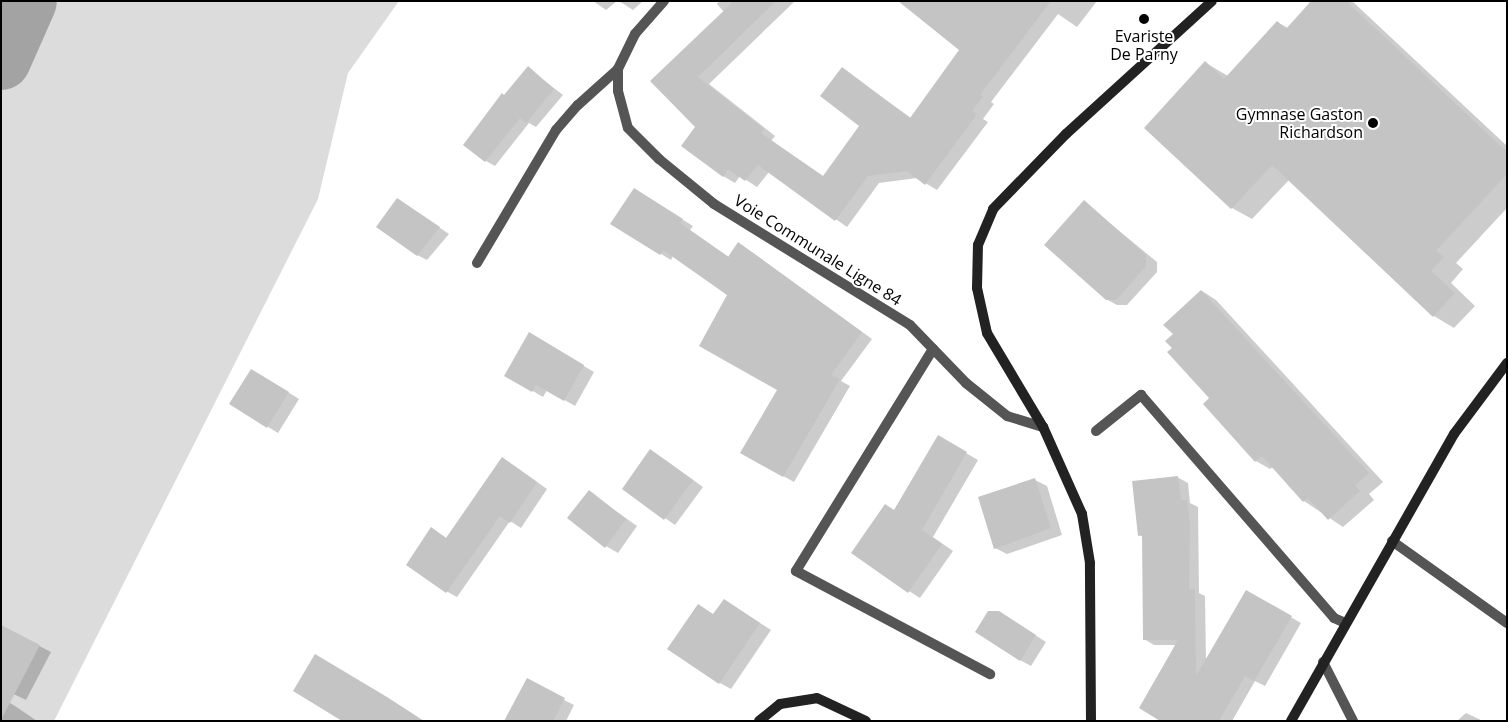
<!DOCTYPE html>
<html>
<head>
<meta charset="utf-8">
<style>
	body { margin:0 }
	#map { position:relative; width:1508px; height:722px; overflow:hidden; background:#fff; font-family:"Open Sans",sans-serif }
	div>[style] { position:absolute }
	[style*='--x'] { left:calc(var(--x)*1px); top:calc(var(--y)*1px); width:calc(var(--w)*1px); rotate:calc(var(--a)*1deg) }
	.green>* { inset:0; background:#dcdcdc }
	.shadow>* { inset:0; background:#0003 }
	.river>* { height:60px; margin:-30px; padding:0 30px; transform-origin:30px; border-radius:30px; background:#a3a3a3 }
	.building>* { inset:0; background:#c4c4c4 }
	.service>* { height:10px; margin:-5px; padding:0 5px; transform-origin:5px; border-radius:5px; background:#555 }
	.minor>* { height:10px; margin:-5px; padding:0 5px; transform-origin:5px; border-radius:5px; background:#555 }
	.secondary>* { height:10px; margin:-5px; padding:0 5px; transform-origin:5px; border-radius:5px; background:#222 }
	.dots>* { width:14px; height:14px; translate:-50% -50%; box-sizing:border-box; border:2px solid #fff; border-radius:50% }
	span { translate:-50% -50%; white-space:nowrap; text-align:center; line-height:1.15; -webkit-text-stroke:4px #fff; paint-order:stroke }
	.poi-label { font-size:16px; color:#000 }
	.right { translate:-100% -50%; text-align:right }
	.street-label { font-size:16px; color:#000 }
	.frame { position:absolute; inset:0; border:2px solid #000; pointer-events:none }
</style>
</head>
<body>
<div id="map">
	<div class="green">
		<div style="clip-path:polygon(1px 1px,399px 1px,348px 73px,318px 199px,54px 721px,1px 721px)"></div>
	</div>
	<div class="shadow">
		<div style="clip-path:polygon(593px 1px,617px 1px,606px 10px)"></div>
		<div style="clip-path:polygon(619px 1px,643px 1px,633px 10px)"></div>
		<div style="clip-path:polygon(719px 1px,795px 1px,709px 84px,775px 136px,771px 141px,824px 177px,861px 126px,842px 69px,911px 118px,961px 49px,946px 1px,1097px 1px,1077px 27px,1058px 14px,991px 102px,994px 104px,983px 119px,988px 122px,937px 190px,917px 178px,879px 183px,847px 227px,769px 172px,757px 187px,740px 176px,735px 183px,723px 176px,696px 127px,651px 81px,724px 12px,717px 4px)"></div>
		<div style="clip-path:polygon(1313px 1px,1352px 1px,1507px 146px,1507px 208px,1456px 263px,1463px 269px,1451px 283px,1475px 306px,1454px 328px,1434px 316px,1289px 180px,1252px 219px,1232px 208px,1206px 63px,1228px 76px,1277px 22px,1288px 28px)"></div>
		<div style="clip-path:polygon(528px 68px,563px 95px,536px 127px,529px 123px,495px 166px,486px 161px,505px 96px)"></div>
		<div style="clip-path:polygon(644px 196px,693px 226px,690px 230px,729px 257px,739px 244px,749px 250px,872px 339px,841px 381px,850px 386px,794px 482px,742px 453px,779px 390px,728px 294px,673px 256px,671px 260px,612px 224px)"></div>
		<div style="clip-path:polygon(398px 199px,449px 234px,427px 260px,417px 255px)"></div>
		<div style="clip-path:polygon(1084px 202px,1157px 262px,1157px 272px,1127px 305px,1117px 305px,1106px 299px)"></div>
		<div style="clip-path:polygon(1202px 291px,1216px 300px,1383px 482px,1369px 494px,1374px 500px,1343px 527px,1304px 501px,1273px 467px,1270px 469px,1256px 461px,1173px 348px,1174px 334px)"></div>
		<div style="clip-path:polygon(530px 334px,594px 372px,575px 406px,547px 390px,543px 397px,506px 375px)"></div>
		<div style="clip-path:polygon(262px 376px,299px 399px,278px 433px,231px 404px)"></div>
		<div style="clip-path:polygon(938px 437px,978px 460px,933px 537px,953px 551px,920px 598px,909px 591px,895px 511px)"></div>
		<div style="clip-path:polygon(661px 457px,703px 487px,675px 525px,665px 518px)"></div>
		<div style="clip-path:polygon(513px 465px,547px 489px,521px 528px,510px 521px,457px 597px,446px 591px,442px 535px,447px 539px)"></div>
		<div style="clip-path:polygon(1177px 477px,1188px 483px,1190px 503px,1198px 507px,1199px 593px,1205px 596px,1206px 662px,1247px 592px,1301px 623px,1265px 686px,1255px 681px,1232px 721px,1163px 721px,1176px 645px,1154px 645px,1144px 639px,1143px 537px,1139px 535px)"></div>
		<div style="clip-path:polygon(1035px 480px,1047px 486px,1062px 535px,1007px 554px,995px 548px)"></div>
		<div style="clip-path:polygon(589px 492px,637px 526px,618px 553px,606px 546px)"></div>
		<div style="clip-path:polygon(724px 600px,771px 630px,731px 689px,720px 683px,714px 616px)"></div>
		<div style="clip-path:polygon(1010px 619px,1046px 642px,1031px 666px,1020px 660px)"></div>
		<div style="clip-path:polygon(6px 629px,51px 652px,26px 700px,1px 688px)"></div>
		<div style="clip-path:polygon(5px 700px,15px 706px,37px 721px,1px 721px,1px 706px)"></div>
		<div style="clip-path:polygon(564px 700px,574px 705px,566px 721px,506px 721px)"></div>
		<div style="clip-path:polygon(1466px 713px,1483px 721px,1457px 721px)"></div>
	</div>
	<div class="river">
		<div style="--x:1;--y:60;--w:64;--a:-66.2"></div>
	</div>
	<div class="building">
		<div style="clip-path:polygon(734px 1px,776px 1px,698px 77px,764px 129px,761px 133px,823px 176px,859px 126px,820px 96px,842px 67px,910px 118px,959px 50px,898px 1px,1051px 1px,980px 95px,983px 97px,972px 111px,977px 114px,925px 185px,907px 171px,868px 176px,835px 221px,758px 165px,745px 181px,728px 169px,723px 177px,681px 146px,695px 127px,650px 81px)"></div>
		<div style="clip-path:polygon(1311px 1px,1346px 1px,1507px 152px,1507px 174px,1436px 251px,1444px 257px,1431px 271px,1455px 293px,1433px 317px,1272px 165px,1231px 209px,1144px 128px,1205px 61px,1224px 79px,1277px 21px,1286px 29px)"></div>
		<div style="clip-path:polygon(528px 66px,554px 89px,526px 123px,520px 118px,485px 162px,463px 145px,502px 93px,504px 95px)"></div>
		<div style="clip-path:polygon(634px 188px,683px 219px,680px 223px,728px 257px,738px 242px,862px 332px,831px 375px,840px 379px,783px 477px,740px 453px,777px 390px,699px 346px,727px 295px,663px 250px,660px 255px,610px 224px)"></div>
		<div style="clip-path:polygon(397px 198px,440px 227px,417px 256px,376px 227px)"></div>
		<div style="clip-path:polygon(1084px 200px,1146px 255px,1146px 266px,1116px 300px,1106px 300px,1044px 245px)"></div>
		<div style="clip-path:polygon(1201px 290px,1369px 473px,1355px 485px,1360px 491px,1328px 520px,1308px 498px,1303px 502px,1262px 456px,1255px 462px,1203px 404px,1209px 398px,1167px 352px,1172px 348px,1165px 341px,1173px 334px,1163px 325px)"></div>
		<div style="clip-path:polygon(529px 332px,584px 365px,564px 401px,536px 385px,532px 392px,504px 376px)"></div>
		<div style="clip-path:polygon(251px 369px,289px 392px,267px 428px,229px 404px)"></div>
		<div style="clip-path:polygon(938px 435px,967px 452px,922px 530px,942px 544px,908px 593px,851px 553px,885px 504px,894px 510px)"></div>
		<div style="clip-path:polygon(650px 449px,693px 480px,664px 520px,622px 489px)"></div>
		<div style="clip-path:polygon(502px 457px,537px 482px,510px 523px,500px 516px,446px 593px,406px 565px,431px 527px,446px 538px)"></div>
		<div style="clip-path:polygon(1178px 476px,1181px 500px,1187px 500px,1190px 524px,1189px 589px,1195px 589px,1196px 676px,1246px 590px,1292px 616px,1254px 681px,1245px 676px,1219px 721px,1160px 721px,1139px 708px,1178px 640px,1143px 640px,1142px 535px,1138px 536px,1132px 481px)"></div>
		<div style="clip-path:polygon(1035px 478px,1051px 528px,994px 549px,978px 497px)"></div>
		<div style="clip-path:polygon(589px 490px,626px 519px,605px 548px,567px 518px)"></div>
		<div style="clip-path:polygon(724px 599px,760px 623px,719px 684px,667px 649px,698px 604px,713px 614px)"></div>
		<div style="clip-path:polygon(988px 611px,999px 611px,1036px 635px,1020px 661px,975px 632px)"></div>
		<div style="clip-path:polygon(1px 625px,40px 645px,1px 720px)"></div>
		<div style="clip-path:polygon(315px 654px,387px 697px,424px 721px,342px 721px,293px 691px)"></div>
		<div style="clip-path:polygon(527px 678px,565px 698px,553px 721px,504px 721px)"></div>
	</div>
	<div class="service">
		<div style="--x:1096;--y:431;--w:58;--a:-38.7"></div>
		<div style="--x:1141;--y:395;--w:295;--a:49.1"></div>
		<div style="--x:1334;--y:618;--w:12;--a:24"></div>
		<div style="--x:1392;--y:541;--w:141;--a:35.5"></div>
		<div style="--x:1323;--y:662;--w:66;--a:63"></div>
	</div>
	<div class="minor">
		<div style="--x:664;--y:1;--w:44;--a:131.3"></div>
		<div style="--x:635;--y:34;--w:39;--a:116"></div>
		<div style="--x:618;--y:69;--w:22;--a:90"></div>
		<div style="--x:618;--y:91;--w:38;--a:75"></div>
		<div style="--x:628;--y:128;--w:44;--a:45"></div>
		<div style="--x:659;--y:159;--w:71;--a:39.3"></div>
		<div style="--x:714;--y:204;--w:230;--a:31.7"></div>
		<div style="--x:910;--y:325;--w:81;--a:46"></div>
		<div style="--x:966;--y:383;--w:53;--a:38.8"></div>
		<div style="--x:1007;--y:416;--w:38;--a:17"></div>
		<div style="--x:477;--y:263;--w:155;--a:-59.3"></div>
		<div style="--x:556;--y:130;--w:33;--a:-49"></div>
		<div style="--x:578;--y:105;--w:54;--a:-42"></div>
		<div style="--x:933;--y:349;--w:261;--a:121.7"></div>
		<div style="--x:796;--y:571;--w:220;--a:28"></div>
	</div>
	<div class="secondary">
		<div style="--x:759;--y:721;--w:27;--a:-39"></div>
		<div style="--x:780;--y:704;--w:37;--a:-9"></div>
		<div style="--x:817;--y:698;--w:54;--a:25.1"></div>
		<div style="--x:1091;--y:721;--w:158;--a:-90.4"></div>
		<div style="--x:1090;--y:563;--w:50;--a:-99.3"></div>
		<div style="--x:1082;--y:514;--w:95;--a:-114.1"></div>
		<div style="--x:1043;--y:427;--w:109;--a:-120.8"></div>
		<div style="--x:987;--y:333;--w:46;--a:-102.5"></div>
		<div style="--x:977;--y:288;--w:43;--a:-88.7"></div>
		<div style="--x:978;--y:245;--w:39;--a:-67"></div>
		<div style="--x:993;--y:209;--w:105;--a:-45.8"></div>
		<div style="--x:1066;--y:134;--w:197;--a:-42.3"></div>
		<div style="--x:1291;--y:721;--w:330;--a:-60.4"></div>
		<div style="--x:1454;--y:434;--w:89;--a:-53.3"></div>
	</div>
	<div class="dots">
		<div style="left:1144px;top:19px;background:#000"></div>
		<div style="left:1373px;top:123px;background:#000"></div>
	</div>
	<div class="poi-label">
		<span style="left:1144px;top:45px">Evariste<br>De Parny</span>
		<span class="right" style="left:1363px;top:123px">Gymnase Gaston<br>Richardson</span>
	</div>
	<div class="street-label">
		<span style="left:818px;top:250px;rotate:32deg">Voie Communale Ligne 84</span>
	</div>
	<div class="frame"></div>
</div>
</body>
</html>
